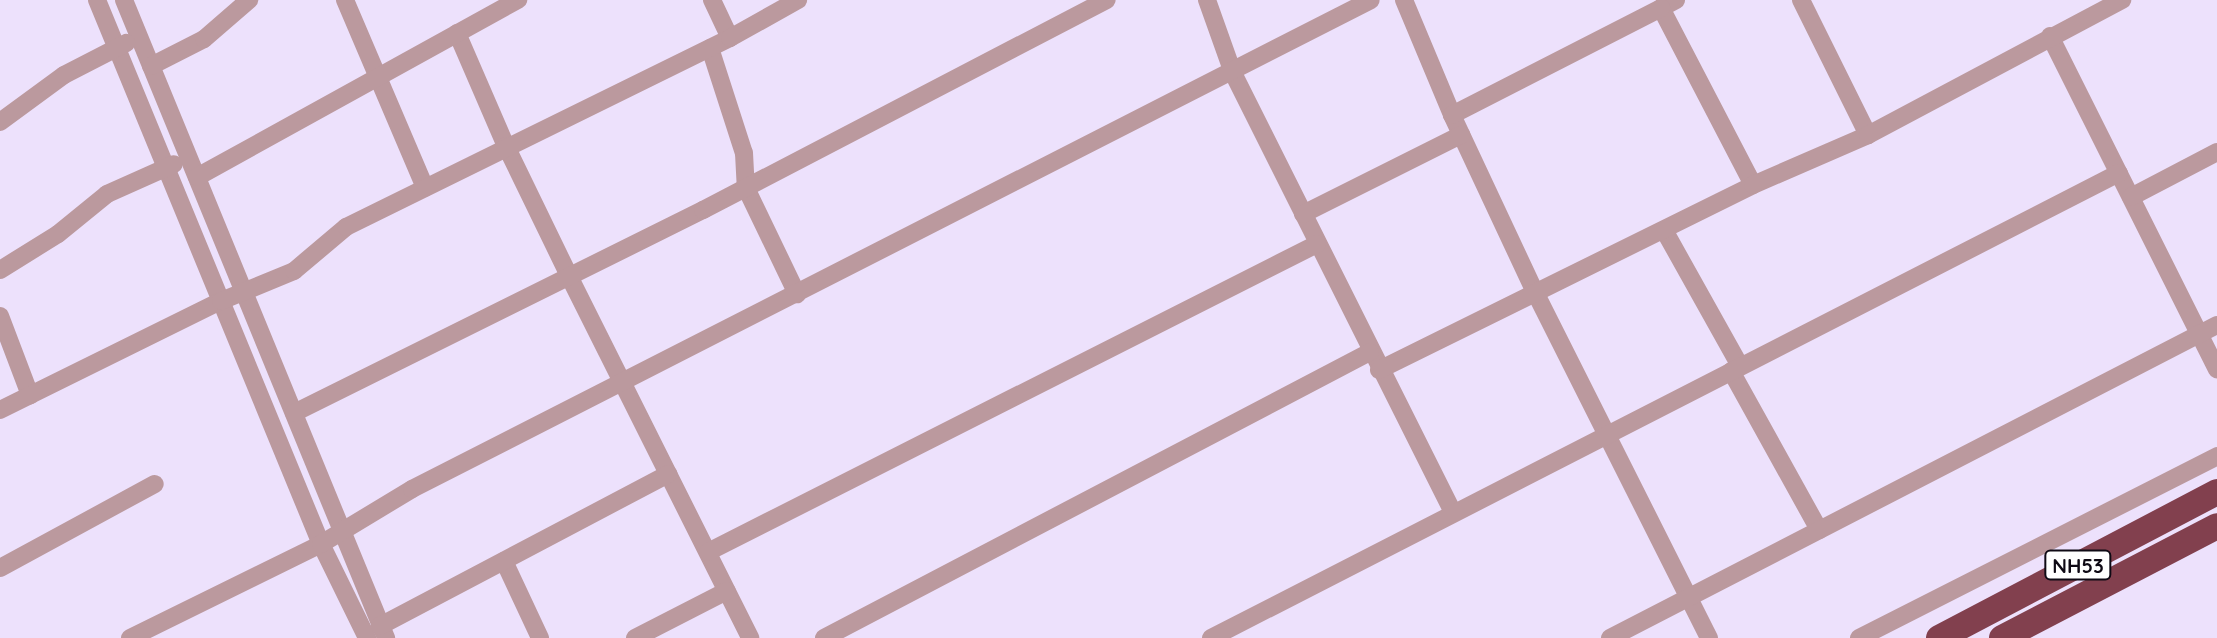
<!DOCTYPE html>
<html>
<head>
<meta charset="utf-8">
<style>
	body { margin:0 }
	#map { position:relative; width:2217px; height:638px; overflow:hidden; background:#ede1fc; font-family:Quicksand,sans-serif }
	div>[style] { position:absolute }
	[style*='--x'] { left:calc(var(--x)*1px); top:calc(var(--y)*1px); width:calc(var(--w)*1px); rotate:calc(var(--a)*1deg) }
	.minor>* { height:18px; margin:-9px; padding:0 9px; transform-origin:9px; border-radius:9px; background:#bb999e }
	.highway>* { height:26px; margin:-13px; padding:0 13px; transform-origin:13px; border-radius:13px; background:#82404e }
	span { translate:-50% -50%; white-space:nowrap; text-align:center; line-height:1.15; -webkit-text-stroke:8px #fff; paint-order:stroke }
	.shield-label span { padding:2px 6px; background:#fff; border:2px solid; border-radius:6px; -webkit-text-stroke-width:0 }
	.shield-label { font-size:20px; color:#0f0a15; font-weight:700 }
</style>
</head>
<body>
<div id="map">
	<div class="minor">
		<div style="--x:97;--y:0;--w:588;--a:67.62"></div>
		<div style="--x:321;--y:544;--w:105;--a:63.9"></div>
		<div style="--x:124;--y:0;--w:690;--a:67.67"></div>
		<div style="--x:345;--y:0;--w:204;--a:66.9"></div>
		<div style="--x:712;--y:0;--w:42;--a:64.7"></div>
		<div style="--x:1207;--y:0;--w:77;--a:70.4"></div>
		<div style="--x:1233;--y:73;--w:492;--a:63.4"></div>
		<div style="--x:1404;--y:0;--w:125;--a:67.3"></div>
		<div style="--x:1452;--y:115;--w:198;--a:64.9"></div>
		<div style="--x:1536;--y:294;--w:385;--a:63.3"></div>
		<div style="--x:1676;--y:0;--w:17;--a:152"></div>
		<div style="--x:1661;--y:8;--w:199;--a:62.5"></div>
		<div style="--x:1801;--y:0;--w:151;--a:63.6"></div>
		<div style="--x:457;--y:33;--w:123;--a:66.6"></div>
		<div style="--x:506;--y:146;--w:144;--a:64.1"></div>
		<div style="--x:569;--y:276;--w:405;--a:63.4"></div>
		<div style="--x:2050;--y:36;--w:373;--a:63.4"></div>
		<div style="--x:710;--y:48;--w:110;--a:72.1"></div>
		<div style="--x:744;--y:153;--w:35;--a:87"></div>
		<div style="--x:746;--y:188;--w:118;--a:64.3"></div>
		<div style="--x:151;--y:66;--w:59;--a:-27"></div>
		<div style="--x:204;--y:39;--w:60;--a:-40.9"></div>
		<div style="--x:1452;--y:115;--w:235;--a:-27.1"></div>
		<div style="--x:0;--y:122;--w:79;--a:-36.3"></div>
		<div style="--x:64;--y:75;--w:70;--a:-27.3"></div>
		<div style="--x:197;--y:177;--w:367;--a:-28.9"></div>
		<div style="--x:2131;--y:197;--w:97;--a:-27.6"></div>
		<div style="--x:1303;--y:214;--w:177;--a:-26.6"></div>
		<div style="--x:1664;--y:230;--w:156;--a:60.8"></div>
		<div style="--x:0;--y:270;--w:68;--a:-31.8"></div>
		<div style="--x:58;--y:234;--w:63;--a:-39.2"></div>
		<div style="--x:107;--y:194;--w:73;--a:-24.1"></div>
		<div style="--x:0;--y:316;--w:85;--a:69.2"></div>
		<div style="--x:1379;--y:370;--w:417;--a:-26.3"></div>
		<div style="--x:1753;--y:185;--w:125;--a:-23.5"></div>
		<div style="--x:1868;--y:135;--w:288;--a:-28"></div>
		<div style="--x:1731;--y:371;--w:182;--a:61"></div>
		<div style="--x:0;--y:410;--w:246;--a:-26.3"></div>
		<div style="--x:221;--y:301;--w:79;--a:-22.3"></div>
		<div style="--x:294;--y:271;--w:68;--a:-40.2"></div>
		<div style="--x:346;--y:227;--w:428;--a:-26.2"></div>
		<div style="--x:730;--y:38;--w:78;--a:-29.2"></div>
		<div style="--x:294;--y:413;--w:457;--a:-26.4"></div>
		<div style="--x:703;--y:210;--w:455;--a:-27.5"></div>
		<div style="--x:708;--y:552;--w:682;--a:-26.83"></div>
		<div style="--x:504;--y:561;--w:85;--a:64.9"></div>
		<div style="--x:0;--y:568;--w:176;--a:-28.5"></div>
		<div style="--x:380;--y:626;--w:326;--a:-27.8"></div>
		<div style="--x:130;--y:638;--w:213;--a:-26.2"></div>
		<div style="--x:321;--y:544;--w:106;--a:-31.1"></div>
		<div style="--x:412;--y:489;--w:1076;--a:-27.02"></div>
		<div style="--x:635;--y:638;--w:103;--a:-27.1"></div>
		<div style="--x:824;--y:638;--w:616;--a:-27.65"></div>
		<div style="--x:1211;--y:638;--w:1020;--a:-27.12"></div>
		<div style="--x:1610;--y:638;--w:683;--a:-27.28"></div>
		<div style="--x:1859;--y:638;--w:402;--a:-26.9"></div>
	</div>
	<div class="highway">
		<div style="--x:1939;--y:638;--w:314;--a:-27.7"></div>
		<div style="--x:2002;--y:638;--w:242;--a:-27.5"></div>
	</div>
	<div class="shield-label">
		<span style="left:2078px;top:565px">NH53</span>
	</div>
</div>
</body>
</html>
